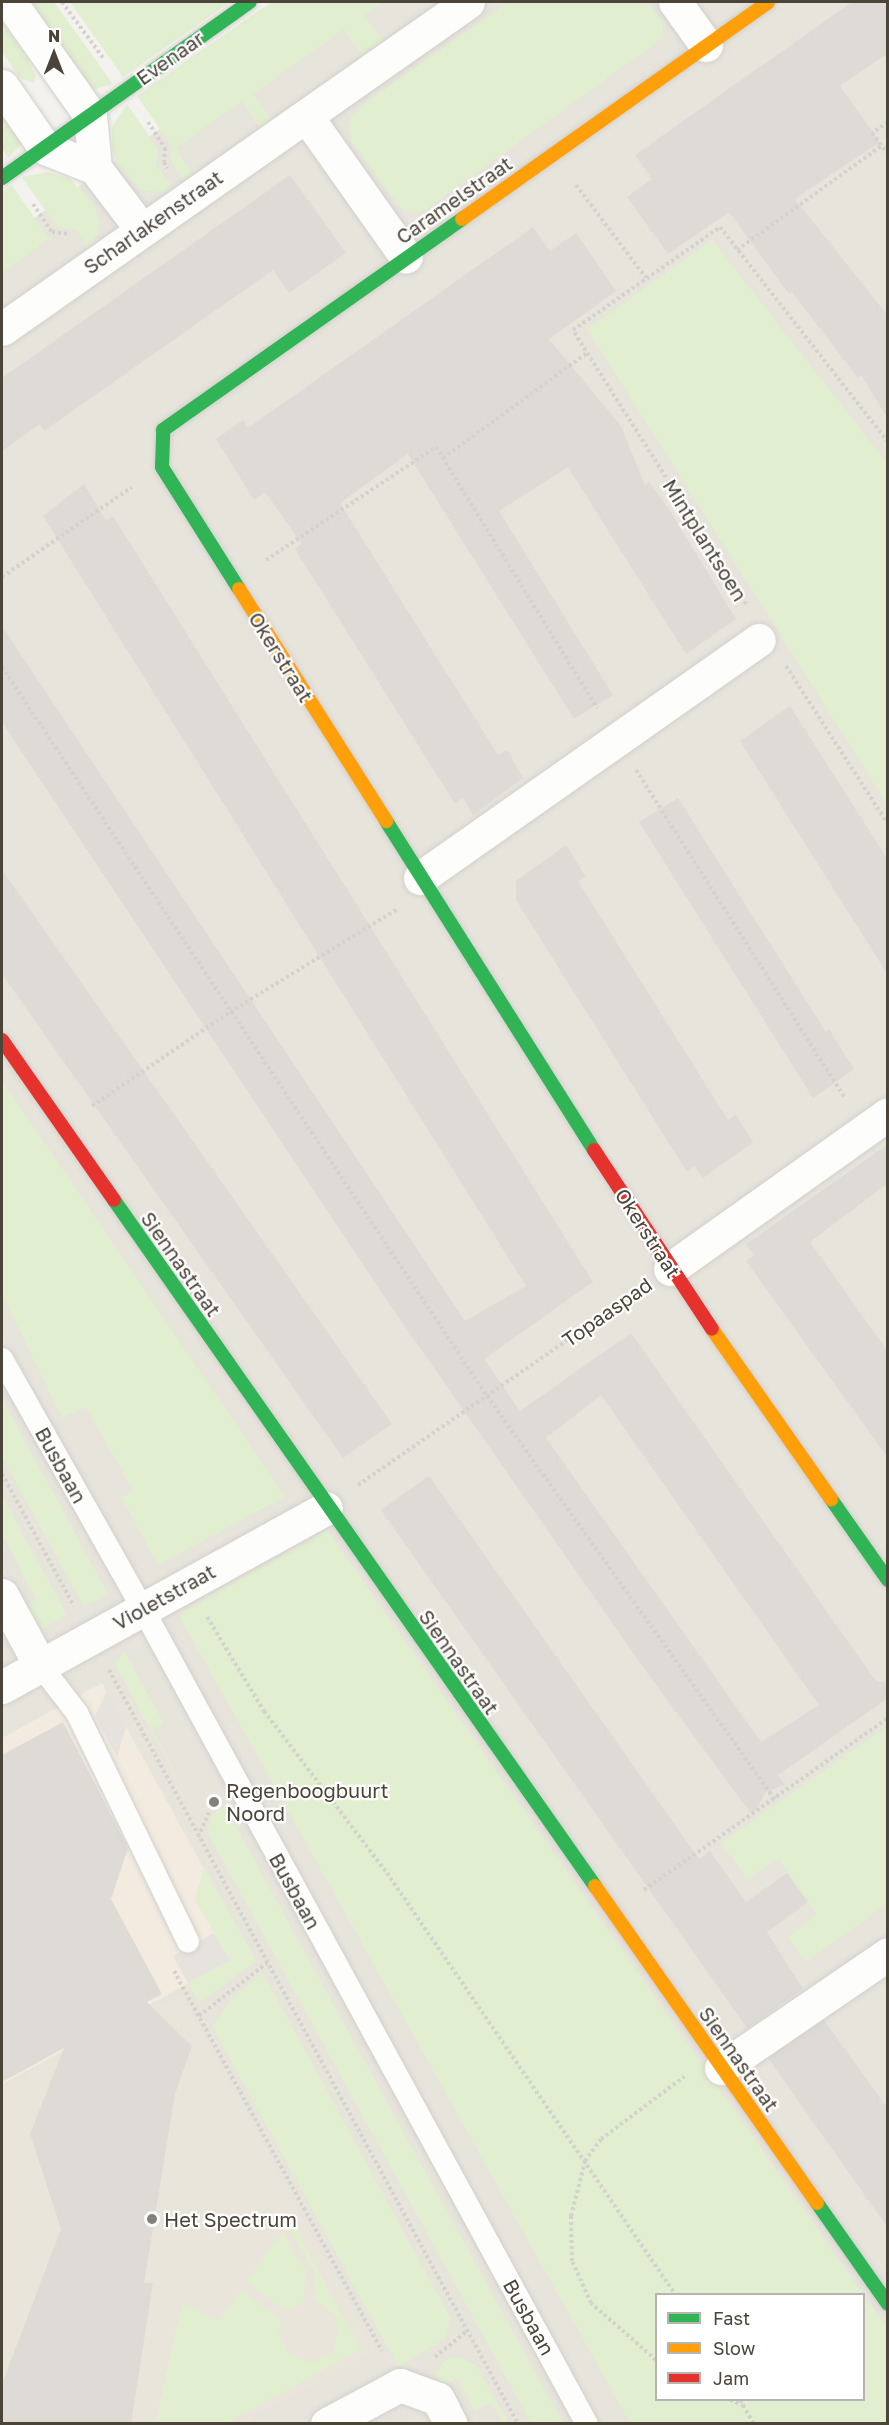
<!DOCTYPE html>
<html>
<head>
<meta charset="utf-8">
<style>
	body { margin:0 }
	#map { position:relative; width:889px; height:2425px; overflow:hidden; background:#f4f2ee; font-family:"Golos Text",sans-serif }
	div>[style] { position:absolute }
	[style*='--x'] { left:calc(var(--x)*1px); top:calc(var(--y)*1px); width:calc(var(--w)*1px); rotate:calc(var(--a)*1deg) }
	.residential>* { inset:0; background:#e7e4dc }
	.commercial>* { inset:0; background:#f3ebdf }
	.education>* { inset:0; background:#eae5da }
	.green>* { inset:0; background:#e1eecf }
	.parking>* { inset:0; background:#e6e3df }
	.building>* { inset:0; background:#dedbd6 }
	.path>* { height:4px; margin-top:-2px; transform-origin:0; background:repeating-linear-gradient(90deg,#d3d2cc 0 3px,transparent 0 6px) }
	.roads { filter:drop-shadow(0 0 2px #d2d0cb) drop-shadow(0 0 2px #d2d0cb) }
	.lane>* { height:22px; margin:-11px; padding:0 11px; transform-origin:11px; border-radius:11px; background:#fdfdfc }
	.street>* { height:33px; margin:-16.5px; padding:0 16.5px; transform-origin:16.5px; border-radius:16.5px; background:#fdfdfc }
	.fast>* { height:14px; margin:-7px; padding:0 7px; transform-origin:7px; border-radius:7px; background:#30b455 }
	.slow>* { height:14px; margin:-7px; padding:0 7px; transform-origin:7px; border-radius:7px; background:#ff9f0a }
	.jam>* { height:14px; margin:-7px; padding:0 7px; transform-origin:7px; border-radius:7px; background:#e5322d }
	.dots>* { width:16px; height:16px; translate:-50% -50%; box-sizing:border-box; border:3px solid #fff; border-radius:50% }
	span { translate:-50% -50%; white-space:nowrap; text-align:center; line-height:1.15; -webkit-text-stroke:4.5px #fff; paint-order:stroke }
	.street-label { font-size:20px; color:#4b4439 }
	.poi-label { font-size:20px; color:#4b4439 }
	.left { translate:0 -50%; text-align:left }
	.frame { position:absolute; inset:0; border:3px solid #4b4439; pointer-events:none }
	.legend { position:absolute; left:655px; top:2293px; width:210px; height:108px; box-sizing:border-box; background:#fff; border:2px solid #b7b4b0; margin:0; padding:8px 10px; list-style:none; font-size:18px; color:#4b4439 }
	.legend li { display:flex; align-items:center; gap:12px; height:30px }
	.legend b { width:30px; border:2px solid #b7b4b0 }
	.north { position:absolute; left:24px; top:24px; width:60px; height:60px; -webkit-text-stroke:4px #fff; paint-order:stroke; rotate:0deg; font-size:16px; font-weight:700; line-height:24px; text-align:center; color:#4b4439 }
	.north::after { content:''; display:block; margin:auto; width:21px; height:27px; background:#4b4439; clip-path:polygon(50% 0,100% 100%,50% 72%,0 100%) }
</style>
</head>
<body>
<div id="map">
	<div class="residential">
		<div style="clip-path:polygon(evenodd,339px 2px,887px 2px,887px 2423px,2px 2423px,2px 241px,339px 2px,656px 2294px,864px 2294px,864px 2400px,656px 2400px,656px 2294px)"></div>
	</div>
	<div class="commercial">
		<div style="clip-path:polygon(102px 1683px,249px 1951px,2px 2084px,2px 1738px)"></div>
	</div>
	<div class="education">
		<div style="clip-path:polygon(181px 1995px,375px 2351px,242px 2423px,2px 2424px,2px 2088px)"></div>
	</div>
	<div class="green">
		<div style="clip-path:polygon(25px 2px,54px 2px,113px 84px,92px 90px)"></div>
		<div style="clip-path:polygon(70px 2px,230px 2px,123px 77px)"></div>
		<div style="clip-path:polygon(271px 2px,384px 2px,364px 15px,383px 42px,363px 57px,344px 29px,253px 94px,272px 120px,261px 128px,242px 101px,176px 148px,193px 176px,185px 182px,170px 161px,172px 146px,137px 96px)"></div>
		<div style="clip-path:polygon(508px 2px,648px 2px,663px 24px,664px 37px,425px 210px,413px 213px,402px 210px,351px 142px,349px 125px,352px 116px,362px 105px)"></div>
		<div style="clip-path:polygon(2px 22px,28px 59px,36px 77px,33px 83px,20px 78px,2px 52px)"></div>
		<div style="clip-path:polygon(127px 104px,158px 149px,156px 164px,174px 190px,169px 193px,141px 190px,118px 165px,112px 150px,112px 127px)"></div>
		<div style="clip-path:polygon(2px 105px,24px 142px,8px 158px,2px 148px)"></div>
		<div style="clip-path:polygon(48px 172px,70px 179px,94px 205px,100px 221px,98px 234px,89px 249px,76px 230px,56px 226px,22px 177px)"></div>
		<div style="clip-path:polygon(12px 185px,49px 239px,2px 272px,2px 192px)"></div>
		<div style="clip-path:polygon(712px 240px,887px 463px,887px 804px,587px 329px)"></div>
		<div style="clip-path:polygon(2px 1080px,285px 1497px,158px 1565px,121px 1497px,133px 1491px,86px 1407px,62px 1418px,2px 1294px)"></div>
		<div style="clip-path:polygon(2px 1399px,108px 1594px,84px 1607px,2px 1457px)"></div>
		<div style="clip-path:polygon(2px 1496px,67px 1615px,38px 1632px,24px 1606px,36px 1599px,2px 1536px)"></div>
		<div style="clip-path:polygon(evenodd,327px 1530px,887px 2328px,887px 2423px,630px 2423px,178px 1614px,327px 1530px,656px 2294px,864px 2294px,864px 2400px,656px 2400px,656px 2294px)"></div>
		<div style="clip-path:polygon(125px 1652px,164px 1724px,153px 1730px,199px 1818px,114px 1663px)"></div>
		<div style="clip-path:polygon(887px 1726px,887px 1904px,806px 1962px,788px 1937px,817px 1915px,778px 1858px,747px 1879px,721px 1843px)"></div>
		<div style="clip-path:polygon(225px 1807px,563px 2423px,531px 2423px,207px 1832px,212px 1814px)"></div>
		<div style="clip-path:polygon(204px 1866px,256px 1961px,199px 2003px,188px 1983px,230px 1960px,195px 1900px)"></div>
		<div style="clip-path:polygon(263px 1973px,451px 2319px,445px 2339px,398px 2367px,212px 2026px,233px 1997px)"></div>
		<div style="clip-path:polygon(290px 2218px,361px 2349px,228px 2423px,155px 2423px,182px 2303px,219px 2321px,241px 2290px,281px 2320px,279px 2334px,288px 2354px,305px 2361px,318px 2360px,333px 2351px,338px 2334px,335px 2315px,315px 2300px,314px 2271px,286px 2224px)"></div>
		<div style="clip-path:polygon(282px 2232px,306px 2271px,303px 2303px,286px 2311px,247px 2282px)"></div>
		<div style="clip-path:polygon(458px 2356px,476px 2365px,509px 2423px,502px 2423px,491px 2403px,475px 2411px,457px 2379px,445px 2385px,434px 2375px,446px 2360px)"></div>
	</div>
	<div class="parking">
		<div style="clip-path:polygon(2px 1536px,19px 1567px,6px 1574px,2px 1566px)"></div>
		<div style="clip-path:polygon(107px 1691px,126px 1727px,117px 1757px,95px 1716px)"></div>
		<div style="clip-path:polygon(214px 1933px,230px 1960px,188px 1983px,173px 1956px)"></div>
		<div style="clip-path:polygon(400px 2399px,414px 2423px,356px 2424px)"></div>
	</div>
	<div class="building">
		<div style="clip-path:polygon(852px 2px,888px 2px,888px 53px,840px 86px,880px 142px,795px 199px,888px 316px,888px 419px,861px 375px,858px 378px,792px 292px,789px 294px,729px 212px,668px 254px,627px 197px,652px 179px,635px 155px)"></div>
		<div style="clip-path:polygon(290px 175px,346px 253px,289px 293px,273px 270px,44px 431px,40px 424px,2px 451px,2px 378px)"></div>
		<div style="clip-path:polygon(533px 227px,550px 251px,576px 233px,616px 291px,549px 339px,621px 426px,645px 485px,649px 482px,669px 509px,736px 619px,686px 654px,568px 467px,499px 511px,613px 695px,574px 719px,408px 454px,340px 503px,498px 755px,507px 750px,523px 778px,473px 815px,463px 798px,455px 804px,295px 549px,302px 544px,265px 492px,254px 500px,216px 439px,243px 420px,248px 428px)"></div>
		<div style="clip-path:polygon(evenodd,84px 484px,106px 520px,113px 516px,593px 1282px,484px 1359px,520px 1411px,631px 1333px,875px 1680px,888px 1683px,888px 1698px,778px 1775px,785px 1785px,766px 1792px,752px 1815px,643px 1667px,388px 1302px,2px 722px,2px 626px,465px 1321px,526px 1286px,43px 516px,84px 484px,601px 1395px,819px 1705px,761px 1742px,546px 1438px,601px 1395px)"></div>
		<div style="clip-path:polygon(790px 706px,888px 860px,888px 975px,740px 741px)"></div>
		<div style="clip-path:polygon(678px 798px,826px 1032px,829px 1029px,854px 1069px,813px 1098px,639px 822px)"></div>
		<div style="clip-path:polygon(566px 845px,586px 877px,578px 881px,728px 1120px,736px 1115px,753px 1142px,703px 1178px,694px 1166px,687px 1172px,516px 900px,516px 881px)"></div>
		<div style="clip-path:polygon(2px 870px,392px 1424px,343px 1458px,2px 974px)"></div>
		<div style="clip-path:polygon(888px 1144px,888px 1183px,810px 1242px,888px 1352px,888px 1458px,746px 1261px,754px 1255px,746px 1244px)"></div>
		<div style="clip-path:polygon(429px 1476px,699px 1859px,710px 1851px,746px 1902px,787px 1873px,808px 1902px,767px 1932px,803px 1989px,747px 2028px,381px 1510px)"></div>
		<div style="clip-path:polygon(63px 1722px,128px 1848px,111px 1899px,162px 1994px,147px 2002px,192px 2046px,175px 2094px,144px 2283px,153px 2283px,131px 2424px,2px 2424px,2px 2384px,61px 2229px,30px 2134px,64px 2048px,2px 2082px,2px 1755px)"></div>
		<div style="clip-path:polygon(824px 2020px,888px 2109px,888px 2228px,768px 2058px)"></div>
	</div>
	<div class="path">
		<div style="--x:62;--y:2;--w:71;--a:53.6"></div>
		<div style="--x:148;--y:122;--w:31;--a:57"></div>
		<div style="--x:165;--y:148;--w:14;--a:94"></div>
		<div style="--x:164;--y:162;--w:7;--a:63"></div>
		<div style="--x:888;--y:122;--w:19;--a:145"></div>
		<div style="--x:872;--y:133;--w:26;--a:53"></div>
		<div style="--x:576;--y:185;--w:116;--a:53"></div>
		<div style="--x:33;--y:204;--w:34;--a:56"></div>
		<div style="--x:52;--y:232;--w:18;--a:6"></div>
		<div style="--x:737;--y:250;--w:178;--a:-35.8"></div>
		<div style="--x:443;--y:458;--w:178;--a:-36.1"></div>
		<div style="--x:266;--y:560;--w:204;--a:-33.6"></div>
		<div style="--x:436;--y:447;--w:307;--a:58.3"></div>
		<div style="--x:2;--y:577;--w:158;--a:-34.7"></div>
		<div style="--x:746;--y:604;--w:324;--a:-122.3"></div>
		<div style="--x:573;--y:330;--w:179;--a:-35"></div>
		<div style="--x:720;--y:227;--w:273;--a:52"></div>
		<div style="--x:786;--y:666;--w:188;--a:57.2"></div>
		<div style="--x:2;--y:667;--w:876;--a:56.36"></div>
		<div style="--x:487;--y:1396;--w:495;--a:54.5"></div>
		<div style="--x:636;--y:770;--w:389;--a:57.5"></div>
		<div style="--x:92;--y:1106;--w:167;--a:-34.3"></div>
		<div style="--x:230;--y:1012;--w:198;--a:-31.6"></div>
		<div style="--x:2;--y:1474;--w:150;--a:61.4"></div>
		<div style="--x:358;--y:1485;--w:341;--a:-34.7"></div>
		<div style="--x:207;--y:1617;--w:110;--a:58.8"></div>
		<div style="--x:264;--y:1711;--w:203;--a:52.8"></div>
		<div style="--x:387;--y:1873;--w:510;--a:55.62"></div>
		<div style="--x:109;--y:1670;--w:858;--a:61.52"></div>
		<div style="--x:198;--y:1837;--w:34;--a:-66"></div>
		<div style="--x:644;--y:1890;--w:299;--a:-35.2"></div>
		<div style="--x:174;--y:1971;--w:433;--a:61.3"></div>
		<div style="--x:199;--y:2016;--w:88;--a:-38"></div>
		<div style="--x:435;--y:2357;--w:41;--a:-39.1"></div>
		<div style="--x:656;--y:2360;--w:86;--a:-138.8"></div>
		<div style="--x:591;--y:2303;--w:46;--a:-114.3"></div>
		<div style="--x:572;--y:2261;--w:45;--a:-91.3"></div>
		<div style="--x:571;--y:2216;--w:57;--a:-75.7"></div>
		<div style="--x:585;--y:2161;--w:27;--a:-54"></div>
		<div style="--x:601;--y:2139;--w:104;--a:-36.8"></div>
		<div style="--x:730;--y:2400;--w:14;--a:21"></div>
		<div style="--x:740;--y:2400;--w:28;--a:60"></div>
	</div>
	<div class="roads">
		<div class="lane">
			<div style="--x:2;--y:1359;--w:287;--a:60.6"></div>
			<div style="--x:143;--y:1609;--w:928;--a:61.42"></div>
			<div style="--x:40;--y:1665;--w:61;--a:52.4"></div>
			<div style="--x:77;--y:1713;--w:254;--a:64.1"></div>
		</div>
		<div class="street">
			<div style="--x:675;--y:2;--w:53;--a:54.2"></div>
			<div style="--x:2;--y:86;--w:75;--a:55.3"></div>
			<div style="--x:45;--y:148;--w:54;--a:21.8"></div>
			<div style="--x:95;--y:168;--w:53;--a:-95.4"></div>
			<div style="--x:90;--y:115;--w:138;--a:-125.3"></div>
			<div style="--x:307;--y:117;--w:171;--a:54.7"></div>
			<div style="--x:95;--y:168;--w:78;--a:52.8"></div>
			<div style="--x:2;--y:329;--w:569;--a:-35.06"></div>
			<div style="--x:420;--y:878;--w:414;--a:-35.1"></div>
			<div style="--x:670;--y:1269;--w:267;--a:-35.4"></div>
			<div style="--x:2;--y:1595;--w:80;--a:61.5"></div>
			<div style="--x:2;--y:1687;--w:370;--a:-28.9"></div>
			<div style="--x:721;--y:2068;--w:202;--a:-34.3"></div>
			<div style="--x:327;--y:2424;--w:83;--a:-28.1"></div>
			<div style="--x:400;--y:2385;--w:40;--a:20.2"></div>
			<div style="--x:438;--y:2399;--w:28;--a:63"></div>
		</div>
		<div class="fast">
			<div style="--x:2;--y:178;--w:304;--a:-35.4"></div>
			<div style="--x:239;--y:589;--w:144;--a:-122.3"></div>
			<div style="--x:162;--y:467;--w:37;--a:-88"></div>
			<div style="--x:163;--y:430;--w:366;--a:-35.2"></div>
			<div style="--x:386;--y:821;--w:389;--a:57.7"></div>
			<div style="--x:114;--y:1200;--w:838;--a:54.96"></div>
			<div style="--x:831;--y:1499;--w:99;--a:54.9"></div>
			<div style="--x:817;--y:2203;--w:123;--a:54.9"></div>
		</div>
		<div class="slow">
			<div style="--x:462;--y:219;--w:375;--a:-35.3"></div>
			<div style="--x:239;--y:589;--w:275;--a:57.6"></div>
			<div style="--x:712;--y:1329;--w:208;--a:55"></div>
			<div style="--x:595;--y:1886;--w:387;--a:55"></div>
		</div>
		<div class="jam">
			<div style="--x:2;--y:1040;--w:195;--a:55"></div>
			<div style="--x:594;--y:1150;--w:214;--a:56.6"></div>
		</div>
	</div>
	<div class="dots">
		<div style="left:214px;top:1802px;background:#868178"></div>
		<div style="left:152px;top:2219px;background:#868178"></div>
	</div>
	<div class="street-label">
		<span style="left:170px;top:58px;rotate:-35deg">Evenaar</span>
		<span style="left:454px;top:200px;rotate:-35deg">Caramelstraat</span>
		<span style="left:153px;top:222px;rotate:-35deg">Scharlakenstraat</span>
		<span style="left:705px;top:540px;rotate:58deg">Mintplantsoen</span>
		<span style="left:281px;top:657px;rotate:58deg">Okerstraat</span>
		<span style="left:648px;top:1233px;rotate:57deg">Okerstraat</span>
		<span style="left:181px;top:1264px;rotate:55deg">Siennastraat</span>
		<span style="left:607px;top:1312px;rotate:-35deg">Topaaspad</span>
		<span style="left:61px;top:1465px;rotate:61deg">Busbaan</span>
		<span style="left:164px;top:1597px;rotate:-29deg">Violetstraat</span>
		<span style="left:459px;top:1662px;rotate:55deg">Siennastraat</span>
		<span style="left:295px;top:1891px;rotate:61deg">Busbaan</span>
		<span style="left:739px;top:2059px;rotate:55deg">Siennastraat</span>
		<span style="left:529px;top:2317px;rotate:61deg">Busbaan</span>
	</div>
	<div class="poi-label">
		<span class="left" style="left:226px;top:1802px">Regenboogbuurt<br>Noord</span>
		<span class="left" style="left:164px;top:2219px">Het Spectrum</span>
	</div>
	<div class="frame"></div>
	<ul class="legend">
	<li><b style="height:8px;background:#30b455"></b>Fast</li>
	<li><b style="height:8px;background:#ff9f0a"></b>Slow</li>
	<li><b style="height:8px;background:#e5322d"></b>Jam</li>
	</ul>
	<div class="north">N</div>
</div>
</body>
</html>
